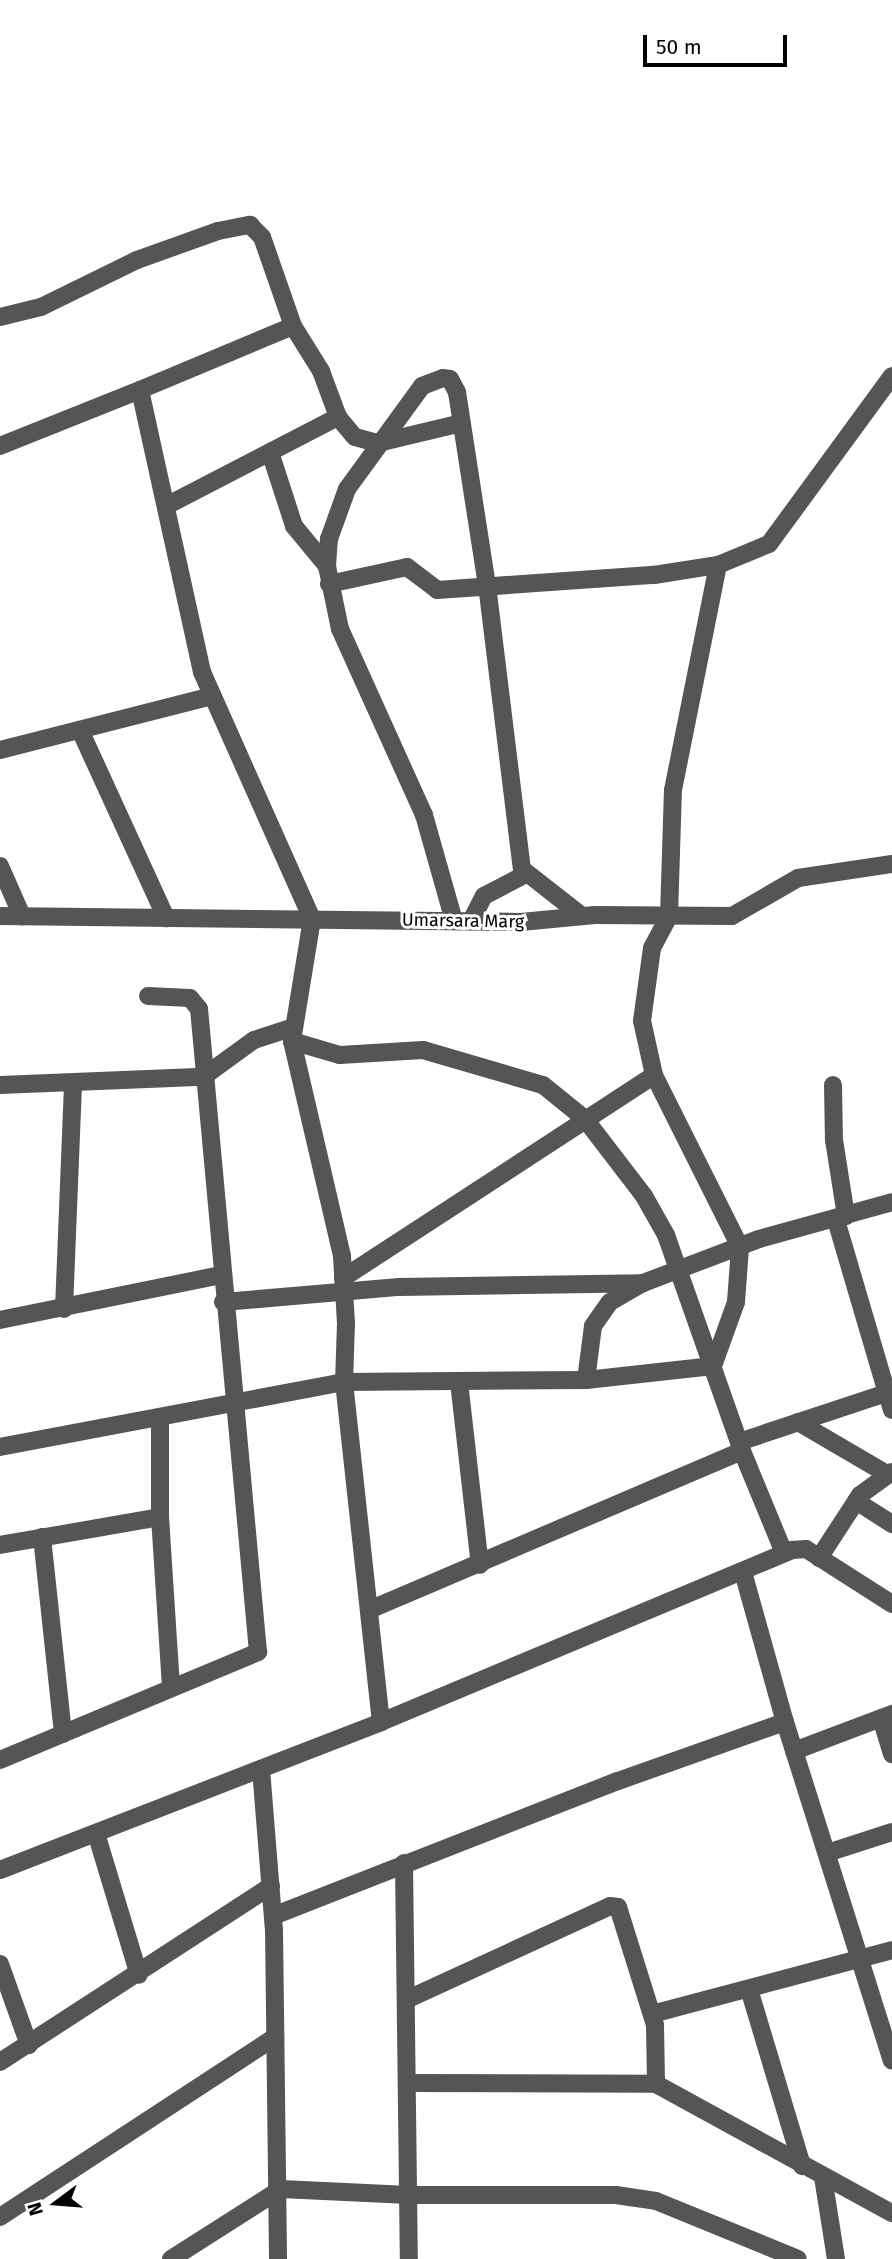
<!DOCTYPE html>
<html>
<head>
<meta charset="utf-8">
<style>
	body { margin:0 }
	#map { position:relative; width:892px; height:2259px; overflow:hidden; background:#fff; font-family:"Fira Sans",sans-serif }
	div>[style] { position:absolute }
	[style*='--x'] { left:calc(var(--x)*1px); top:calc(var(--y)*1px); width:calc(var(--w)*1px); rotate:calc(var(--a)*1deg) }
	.minor>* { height:18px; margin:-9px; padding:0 9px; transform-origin:9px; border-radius:9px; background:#555 }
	span { translate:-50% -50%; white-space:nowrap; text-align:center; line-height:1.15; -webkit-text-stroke:6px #fff; paint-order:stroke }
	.street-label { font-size:18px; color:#000 }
	.north { position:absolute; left:21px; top:2168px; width:70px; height:70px; -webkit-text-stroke:5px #fff; paint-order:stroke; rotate:254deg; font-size:19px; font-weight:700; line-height:28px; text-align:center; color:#000 }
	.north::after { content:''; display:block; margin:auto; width:24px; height:32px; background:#000; clip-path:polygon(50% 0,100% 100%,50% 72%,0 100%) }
	.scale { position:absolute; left:643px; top:35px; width:144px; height:32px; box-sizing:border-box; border:4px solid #000; border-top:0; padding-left:9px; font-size:21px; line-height:24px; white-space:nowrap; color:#000; -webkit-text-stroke:5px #fff; paint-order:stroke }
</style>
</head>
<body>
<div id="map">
	<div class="minor">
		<div style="--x:0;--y:317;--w:42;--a:-13.7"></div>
		<div style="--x:41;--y:307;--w:107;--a:-26.1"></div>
		<div style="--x:137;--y:260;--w:86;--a:-19.7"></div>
		<div style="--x:218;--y:231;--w:33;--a:-11"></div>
		<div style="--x:250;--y:225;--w:17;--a:45"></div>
		<div style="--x:262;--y:237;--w:94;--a:70.8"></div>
		<div style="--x:293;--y:326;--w:53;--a:58.1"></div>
		<div style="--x:321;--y:371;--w:49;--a:69.7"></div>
		<div style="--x:338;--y:417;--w:26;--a:50"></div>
		<div style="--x:355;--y:437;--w:24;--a:15"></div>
		<div style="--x:378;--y:443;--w:86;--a:-13.4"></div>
		<div style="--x:293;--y:326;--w:166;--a:157.3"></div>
		<div style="--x:140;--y:390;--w:289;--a:77.6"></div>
		<div style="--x:202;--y:672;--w:270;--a:66"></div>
		<div style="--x:312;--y:919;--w:124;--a:99.3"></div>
		<div style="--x:292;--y:1041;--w:221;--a:76.9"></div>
		<div style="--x:342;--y:1256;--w:67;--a:86.6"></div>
		<div style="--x:346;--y:1323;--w:59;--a:91.9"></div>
		<div style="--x:344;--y:1382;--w:342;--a:83.8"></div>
		<div style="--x:0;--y:446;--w:151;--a:-21.8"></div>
		<div style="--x:270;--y:452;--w:78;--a:72"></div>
		<div style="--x:294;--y:526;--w:52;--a:50.5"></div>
		<div style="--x:166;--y:506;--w:194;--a:-27.4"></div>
		<div style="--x:329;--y:584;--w:80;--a:-12.3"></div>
		<div style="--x:407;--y:567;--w:38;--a:37"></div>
		<div style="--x:437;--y:590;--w:218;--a:-4"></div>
		<div style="--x:654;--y:575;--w:65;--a:-8.9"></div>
		<div style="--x:718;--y:565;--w:55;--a:-22.4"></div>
		<div style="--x:769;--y:544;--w:208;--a:-53.8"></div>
		<div style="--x:80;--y:730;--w:207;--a:65.4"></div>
		<div style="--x:0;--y:750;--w:219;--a:-14.3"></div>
		<div style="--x:0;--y:866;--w:55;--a:66.3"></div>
		<div style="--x:0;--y:916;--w:521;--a:0.66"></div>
		<div style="--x:521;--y:922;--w:74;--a:-5.4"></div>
		<div style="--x:595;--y:915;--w:137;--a:0.4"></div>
		<div style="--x:732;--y:916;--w:76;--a:-29.9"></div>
		<div style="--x:798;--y:878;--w:95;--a:-8.5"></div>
		<div style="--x:454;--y:921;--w:110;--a:-105.8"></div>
		<div style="--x:424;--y:815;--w:204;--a:-114.3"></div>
		<div style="--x:340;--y:629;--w:64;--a:-101.7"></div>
		<div style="--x:327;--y:566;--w:27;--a:-86"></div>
		<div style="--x:329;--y:539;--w:53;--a:-70.2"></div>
		<div style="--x:347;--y:489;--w:127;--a:-53.9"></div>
		<div style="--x:422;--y:386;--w:22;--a:-21"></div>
		<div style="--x:443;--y:378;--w:7;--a:8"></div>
		<div style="--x:450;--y:379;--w:15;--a:62"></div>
		<div style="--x:457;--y:392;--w:195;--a:81.2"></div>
		<div style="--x:487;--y:585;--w:286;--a:83"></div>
		<div style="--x:522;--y:869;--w:76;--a:38.1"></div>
		<div style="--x:471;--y:921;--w:28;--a:-63"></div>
		<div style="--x:484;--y:896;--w:45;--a:-27.7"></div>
		<div style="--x:292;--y:1041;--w:50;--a:16.3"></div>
		<div style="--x:340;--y:1055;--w:83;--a:-3.4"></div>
		<div style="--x:423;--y:1050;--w:125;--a:16.3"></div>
		<div style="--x:543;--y:1085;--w:54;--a:39"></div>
		<div style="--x:585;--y:1119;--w:97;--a:52.5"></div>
		<div style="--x:644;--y:1196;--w:45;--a:60.6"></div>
		<div style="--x:666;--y:1235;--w:229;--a:70.6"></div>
		<div style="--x:742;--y:1451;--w:110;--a:67.6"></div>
		<div style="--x:0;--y:1085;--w:203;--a:-2.3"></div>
		<div style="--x:203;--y:1077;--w:63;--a:-36"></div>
		<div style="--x:254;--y:1040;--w:40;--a:-18"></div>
		<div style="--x:833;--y:1085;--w:55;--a:89"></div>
		<div style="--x:834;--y:1140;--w:77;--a:81"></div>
		<div style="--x:836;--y:1220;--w:198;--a:73.6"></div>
		<div style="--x:343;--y:1278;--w:371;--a:-33.1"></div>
		<div style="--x:223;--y:1302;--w:177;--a:-4.9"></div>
		<div style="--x:399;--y:1287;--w:244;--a:-0.9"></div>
		<div style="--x:64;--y:1309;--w:225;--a:-87.7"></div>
		<div style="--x:0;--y:1320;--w:226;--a:-11.5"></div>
		<div style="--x:713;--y:1366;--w:68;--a:-70.2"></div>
		<div style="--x:736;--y:1302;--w:55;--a:-85.8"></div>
		<div style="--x:740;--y:1247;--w:192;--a:-116.6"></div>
		<div style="--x:654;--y:1075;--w:55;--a:-102.5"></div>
		<div style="--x:642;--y:1021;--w:74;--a:-82.2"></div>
		<div style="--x:652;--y:948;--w:36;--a:-62"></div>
		<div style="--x:669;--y:916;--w:126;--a:-88.2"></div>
		<div style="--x:673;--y:790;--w:229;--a:-78.7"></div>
		<div style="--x:586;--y:1380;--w:54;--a:-82.6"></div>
		<div style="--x:593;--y:1326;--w:29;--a:-55"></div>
		<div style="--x:610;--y:1302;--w:38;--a:-30"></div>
		<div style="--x:643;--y:1283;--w:124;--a:-20.8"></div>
		<div style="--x:759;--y:1239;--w:138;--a:-15.5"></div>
		<div style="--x:459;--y:1382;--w:184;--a:83.5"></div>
		<div style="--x:160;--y:1418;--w:99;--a:90"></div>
		<div style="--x:160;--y:1517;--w:171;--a:86.3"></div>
		<div style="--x:798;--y:1422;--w:103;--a:30.3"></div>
		<div style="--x:739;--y:1442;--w:161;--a:-18.4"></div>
		<div style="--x:0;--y:1447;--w:350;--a:-10.7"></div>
		<div style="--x:344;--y:1382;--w:242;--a:-0.5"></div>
		<div style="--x:586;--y:1380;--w:128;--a:-6.3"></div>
		<div style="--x:856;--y:1501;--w:43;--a:32.6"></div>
		<div style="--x:42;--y:1537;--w:198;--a:83.9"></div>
		<div style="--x:0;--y:1545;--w:162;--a:-9.9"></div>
		<div style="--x:819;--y:1558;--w:75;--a:-56.9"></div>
		<div style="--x:860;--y:1495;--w:39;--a:-36"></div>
		<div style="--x:743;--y:1572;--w:156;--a:74.4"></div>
		<div style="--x:785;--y:1722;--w:355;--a:72.5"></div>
		<div style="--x:369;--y:1610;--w:405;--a:-23.1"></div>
		<div style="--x:881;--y:1718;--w:38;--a:73"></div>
		<div style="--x:794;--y:1751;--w:105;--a:-20.7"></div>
		<div style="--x:0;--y:1760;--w:280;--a:-22.7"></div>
		<div style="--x:258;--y:1652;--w:646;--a:-95.24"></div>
		<div style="--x:199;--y:1009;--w:14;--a:-129"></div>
		<div style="--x:190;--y:998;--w:42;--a:-177.3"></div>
		<div style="--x:261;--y:1769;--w:161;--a:85.4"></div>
		<div style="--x:274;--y:1929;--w:330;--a:89.3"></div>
		<div style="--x:96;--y:1833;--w:148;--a:73.2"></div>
		<div style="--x:827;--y:1853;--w:68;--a:-17.9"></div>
		<div style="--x:404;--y:1863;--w:396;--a:89.3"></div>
		<div style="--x:0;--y:1870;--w:409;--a:-21.2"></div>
		<div style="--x:381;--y:1722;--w:446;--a:-22.7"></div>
		<div style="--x:792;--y:1550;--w:14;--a:-4"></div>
		<div style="--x:806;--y:1549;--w:102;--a:32.6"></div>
		<div style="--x:273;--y:1916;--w:370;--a:-21.4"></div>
		<div style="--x:618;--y:1781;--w:177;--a:-19.5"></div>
		<div style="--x:0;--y:1964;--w:86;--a:70.3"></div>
		<div style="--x:749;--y:1989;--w:185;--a:73.3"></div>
		<div style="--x:408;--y:1999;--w:222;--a:-24.7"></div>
		<div style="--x:610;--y:1906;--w:8;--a:7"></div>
		<div style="--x:618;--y:1907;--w:124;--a:72.6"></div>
		<div style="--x:655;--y:2025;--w:59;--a:89"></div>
		<div style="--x:652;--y:2014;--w:248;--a:-14.9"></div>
		<div style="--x:0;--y:2062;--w:323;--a:-33"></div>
		<div style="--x:409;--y:2083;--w:247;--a:0.2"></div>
		<div style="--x:656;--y:2084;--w:269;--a:28.7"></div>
		<div style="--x:823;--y:2177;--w:83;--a:81"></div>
		<div style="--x:0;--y:2217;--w:329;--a:-33.2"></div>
		<div style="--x:171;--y:2259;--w:130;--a:-32.5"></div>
		<div style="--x:281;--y:2189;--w:128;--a:2.7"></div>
		<div style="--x:409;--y:2195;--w:207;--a:0"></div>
		<div style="--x:616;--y:2195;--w:40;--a:8.5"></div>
		<div style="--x:656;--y:2201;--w:153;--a:22.2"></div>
	</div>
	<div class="street-label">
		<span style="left:463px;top:921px;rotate:1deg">Umarsara Marg</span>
	</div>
	<div class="north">N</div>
	<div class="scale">50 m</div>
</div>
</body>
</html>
